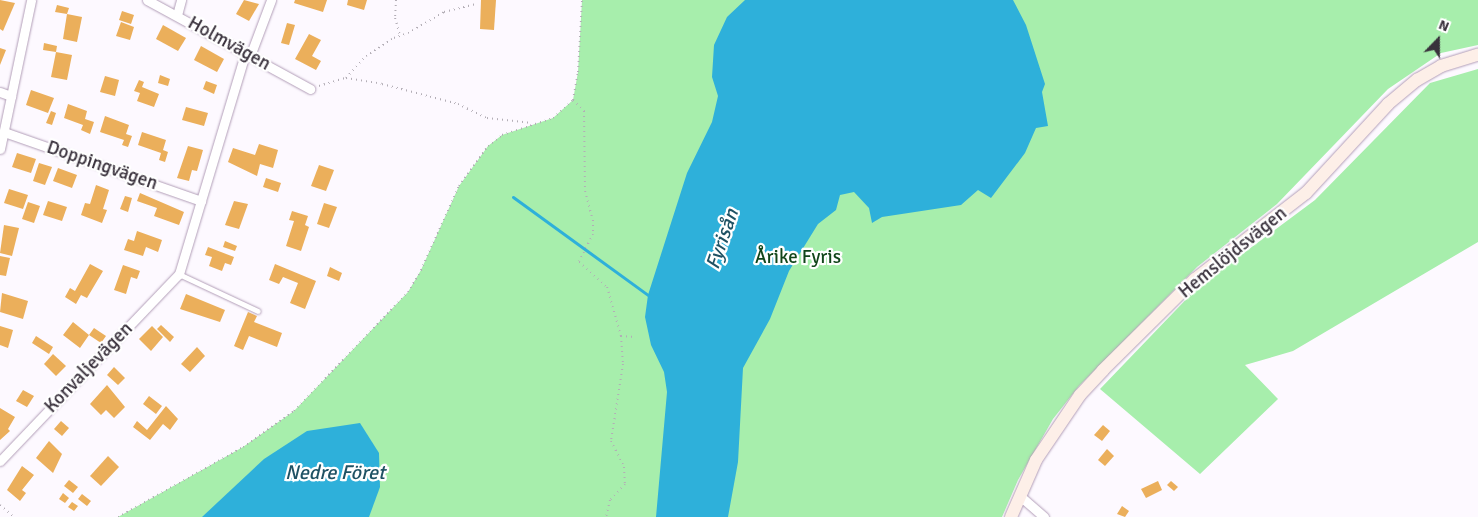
<!DOCTYPE html>
<html>
<head>
<meta charset="utf-8">
<style>
	body { margin:0 }
	#map { position:relative; width:1478px; height:517px; overflow:hidden; background:#fdf9ff; font-family:Signika,sans-serif }
	div>[style] { position:absolute }
	[style*='--x'] { left:calc(var(--x)*1px); top:calc(var(--y)*1px); width:calc(var(--w)*1px); rotate:calc(var(--a)*1deg) }
	.green>* { inset:0; background:#a7eeac }
	.water>* { inset:0; background:#2eb0da }
	.stream>* { height:3px; margin:-1.5px; padding:0 1.5px; transform-origin:1.5px; border-radius:1.5px; background:#2eb0da }
	.building>* { inset:0; background:#ebaf5b }
	.path>* { height:2px; margin-top:-1px; transform-origin:0; background:repeating-linear-gradient(90deg,#b3aeb6 0 1px,transparent 0 5px) }
	.roads { filter:drop-shadow(0 0 1px #b29eb8) drop-shadow(0 0 1px #b29eb8) }
	.lane>* { height:4.5px; margin:-2.25px; padding:0 2.25px; transform-origin:2.25px; border-radius:2.25px; background:#fff }
	.street>* { height:9px; margin:-4.5px; padding:0 4.5px; transform-origin:4.5px; border-radius:4.5px; background:#fff }
	.secondary>* { height:12px; margin:-6px; padding:0 6px; transform-origin:6px; border-radius:6px; background:#fdefe8 }
	span { translate:-50% -50%; white-space:nowrap; text-align:center; line-height:1.15; -webkit-text-stroke:4.5px #fff; paint-order:stroke }
	.street-label { font-size:19px; color:#39313c }
	.park-label { font-size:19px; color:#11461a }
	.water-label { font-size:20px; color:#1f5264; font-style:italic }
	.north { position:absolute; left:1413px; top:15px; width:50px; height:50px; -webkit-text-stroke:4px #fff; paint-order:stroke; rotate:22deg; font-size:14px; font-weight:700; line-height:20px; text-align:center; color:#39313c }
	.north::after { content:''; display:block; margin:auto; width:18px; height:22px; background:#39313c; clip-path:polygon(50% 0,100% 100%,50% 72%,0 100%) }
</style>
</head>
<body>
<div id="map">
	<div class="green">
		<div style="clip-path:polygon(582px 0,1478px 0,1478px 45px,1441px 53px,1388px 89px,1277px 204px,1197px 267px,1079px 386px,1053px 419px,1018px 480px,1002px 517px,118px 517px,243px 447px,294px 411px,408px 292px,421px 270px,459px 186px,488px 146px,502px 135px,553px 118px,573px 100px,578px 72px)"></div>
		<div style="clip-path:polygon(1478px 69px,1478px 242px,1293px 351px,1245px 365px,1278px 399px,1200px 474px,1100px 389px,1198px 287px,1315px 200px,1430px 83px)"></div>
	</div>
	<div class="water">
		<div style="clip-path:polygon(745px 0,1013px 0,1026px 25px,1045px 84px,1042px 92px,1048px 126px,1036px 128px,1025px 153px,991px 198px,978px 190px,961px 205px,882px 217px,872px 223px,869px 208px,854px 192px,840px 195px,836px 210px,818px 224px,789px 271px,770px 319px,743px 368px,738px 462px,728px 517px,656px 517px,667px 392px,664px 372px,651px 345px,645px 317px,648px 295px,687px 173px,712px 122px,718px 96px,712px 77px,714px 45px,727px 17px)"></div>
		<div style="clip-path:polygon(360px 423px,379px 453px,380px 487px,369px 517px,202px 517px,264px 459px,307px 431px)"></div>
	</div>
	<div class="stream">
		<div style="--x:513;--y:197;--w:167;--a:36"></div>
	</div>
	<div class="building">
		<div style="clip-path:polygon(0 0,15px 3px,3px 31px,0 29px)"></div>
		<div style="clip-path:polygon(244px 0,259px 4px,249px 21px,236px 14px)"></div>
		<div style="clip-path:polygon(295px 0,327px 0,323px 12px,294px 3px)"></div>
		<div style="clip-path:polygon(348px 0,367px 0,364px 10px,347px 5px)"></div>
		<div style="clip-path:polygon(481px 0,496px 0,494px 30px,480px 29px)"></div>
		<div style="clip-path:polygon(57px 5px,69px 8px,67px 14px,55px 12px)"></div>
		<div style="clip-path:polygon(122px 11px,134px 15px,131px 24px,119px 20px)"></div>
		<div style="clip-path:polygon(67px 14px,82px 17px,77px 42px,63px 39px)"></div>
		<div style="clip-path:polygon(121px 22px,134px 27px,130px 40px,116px 36px)"></div>
		<div style="clip-path:polygon(287px 23px,295px 25px,289px 45px,281px 43px)"></div>
		<div style="clip-path:polygon(163px 25px,186px 38px,178px 51px,156px 39px)"></div>
		<div style="clip-path:polygon(309px 34px,321px 40px,312px 56px,321px 61px,316px 70px,295px 59px)"></div>
		<div style="clip-path:polygon(44px 43px,57px 46px,56px 52px,72px 55px,67px 80px,51px 77px,56px 52px,43px 50px)"></div>
		<div style="clip-path:polygon(201px 46px,224px 59px,217px 72px,194px 60px)"></div>
		<div style="clip-path:polygon(0 48px,6px 50px,0 65px)"></div>
		<div style="clip-path:polygon(160px 75px,170px 79px,168px 86px,158px 83px)"></div>
		<div style="clip-path:polygon(105px 76px,119px 80px,115px 96px,100px 92px)"></div>
		<div style="clip-path:polygon(139px 80px,144px 82px,142px 87px,159px 94px,154px 107px,137px 101px,140px 93px,134px 91px)"></div>
		<div style="clip-path:polygon(206px 81px,217px 85px,214px 94px,203px 89px)"></div>
		<div style="clip-path:polygon(31px 90px,54px 98px,48px 113px,26px 105px)"></div>
		<div style="clip-path:polygon(68px 104px,87px 111px,85px 119px,94px 122px,90px 134px,81px 130px,83px 125px,64px 118px)"></div>
		<div style="clip-path:polygon(186px 107px,208px 113px,204px 126px,182px 120px)"></div>
		<div style="clip-path:polygon(51px 111px,56px 113px,52px 125px,46px 123px)"></div>
		<div style="clip-path:polygon(105px 116px,129px 125px,126px 134px,132px 136px,128px 147px,122px 145px,124px 140px,100px 132px)"></div>
		<div style="clip-path:polygon(142px 132px,166px 140px,163px 150px,168px 152px,165px 162px,159px 160px,161px 153px,138px 145px)"></div>
		<div style="clip-path:polygon(259px 144px,278px 150px,273px 168px,260px 164px,257px 176px,228px 162px,233px 148px,255px 155px)"></div>
		<div style="clip-path:polygon(188px 146px,203px 150px,197px 171px,192px 170px,189px 181px,177px 178px)"></div>
		<div style="clip-path:polygon(17px 153px,36px 159px,31px 173px,12px 167px)"></div>
		<div style="clip-path:polygon(39px 163px,52px 167px,45px 185px,33px 181px)"></div>
		<div style="clip-path:polygon(319px 165px,334px 170px,326px 191px,311px 186px)"></div>
		<div style="clip-path:polygon(58px 168px,77px 175px,72px 188px,53px 181px)"></div>
		<div style="clip-path:polygon(266px 178px,281px 183px,278px 192px,263px 187px)"></div>
		<div style="clip-path:polygon(96px 185px,109px 190px,103px 209px,107px 210px,102px 223px,81px 215px,85px 203px,90px 204px)"></div>
		<div style="clip-path:polygon(9px 189px,28px 195px,23px 209px,4px 203px)"></div>
		<div style="clip-path:polygon(140px 193px,184px 212px,179px 225px,154px 216px,157px 208px,137px 201px)"></div>
		<div style="clip-path:polygon(125px 196px,132px 198px,128px 212px,120px 209px)"></div>
		<div style="clip-path:polygon(48px 201px,67px 207px,62px 221px,43px 215px)"></div>
		<div style="clip-path:polygon(234px 201px,248px 204px,239px 229px,225px 225px)"></div>
		<div style="clip-path:polygon(28px 202px,40px 206px,34px 223px,22px 219px)"></div>
		<div style="clip-path:polygon(324px 203px,337px 207px,329px 228px,317px 224px)"></div>
		<div style="clip-path:polygon(292px 211px,308px 216px,305px 225px,309px 227px,301px 251px,286px 246px,294px 221px,289px 220px)"></div>
		<div style="clip-path:polygon(4px 225px,19px 228px,12px 256px,0 253px)"></div>
		<div style="clip-path:polygon(137px 231px,162px 240px,158px 252px,146px 247px,143px 256px,124px 250px,128px 239px,134px 241px)"></div>
		<div style="clip-path:polygon(225px 241px,237px 246px,235px 251px,223px 247px)"></div>
		<div style="clip-path:polygon(208px 247px,234px 257px,231px 265px,225px 263px,222px 271px,209px 266px,212px 257px,205px 255px)"></div>
		<div style="clip-path:polygon(0 256px,10px 258px,6px 276px,0 275px)"></div>
		<div style="clip-path:polygon(90px 264px,103px 271px,87px 298px,81px 295px,76px 304px,65px 297px,70px 288px,75px 291px)"></div>
		<div style="clip-path:polygon(275px 264px,316px 281px,305px 309px,290px 303px,298px 283px,283px 277px,279px 284px,269px 280px)"></div>
		<div style="clip-path:polygon(123px 265px,140px 271px,137px 279px,131px 277px,126px 294px,114px 290px)"></div>
		<div style="clip-path:polygon(330px 267px,342px 273px,339px 281px,327px 276px)"></div>
		<div style="clip-path:polygon(2px 293px,28px 301px,23px 319px,0 312px)"></div>
		<div style="clip-path:polygon(186px 294px,225px 310px,220px 322px,180px 309px)"></div>
		<div style="clip-path:polygon(248px 312px,257px 316px,254px 322px,282px 333px,277px 347px,249px 336px,243px 350px,234px 346px)"></div>
		<div style="clip-path:polygon(73px 322px,89px 335px,94px 328px,106px 336px,101px 343px,89px 335px,80px 348px,63px 335px)"></div>
		<div style="clip-path:polygon(161px 325px,174px 337px,170px 342px,157px 329px)"></div>
		<div style="clip-path:polygon(0 326px,13px 330px,8px 348px,0 345px)"></div>
		<div style="clip-path:polygon(152px 326px,163px 337px,151px 351px,139px 339px)"></div>
		<div style="clip-path:polygon(36px 336px,53px 347px,49px 354px,32px 343px)"></div>
		<div style="clip-path:polygon(197px 347px,205px 356px,190px 372px,181px 364px)"></div>
		<div style="clip-path:polygon(53px 354px,66px 366px,56px 376px,44px 364px)"></div>
		<div style="clip-path:polygon(114px 367px,125px 378px,118px 385px,107px 375px)"></div>
		<div style="clip-path:polygon(107px 385px,125px 407px,114px 418px,106px 410px,101px 415px,90px 404px)"></div>
		<div style="clip-path:polygon(23px 390px,34px 396px,27px 407px,16px 401px)"></div>
		<div style="clip-path:polygon(149px 396px,162px 406px,156px 414px,143px 404px)"></div>
		<div style="clip-path:polygon(166px 406px,178px 419px,170px 430px,163px 424px,150px 440px,133px 427px,137px 421px,147px 430px)"></div>
		<div style="clip-path:polygon(0 408px,15px 417px,8px 429px,10px 431px,0 440px)"></div>
		<div style="clip-path:polygon(61px 421px,69px 428px,62px 436px,54px 429px)"></div>
		<div style="clip-path:polygon(1103px 425px,1110px 431px,1102px 441px,1094px 435px)"></div>
		<div style="clip-path:polygon(49px 441px,62px 454px,53px 473px,36px 458px)"></div>
		<div style="clip-path:polygon(1107px 449px,1114px 456px,1105px 466px,1098px 460px)"></div>
		<div style="clip-path:polygon(108px 456px,119px 467px,101px 486px,90px 476px)"></div>
		<div style="clip-path:polygon(22px 466px,34px 475px,22px 490px,26px 493px,20px 501px,7px 490px)"></div>
		<div style="clip-path:polygon(69px 480px,78px 487px,73px 493px,64px 486px)"></div>
		<div style="clip-path:polygon(1158px 481px,1162px 490px,1146px 498px,1141px 489px)"></div>
		<div style="clip-path:polygon(1171px 481px,1178px 487px,1174px 491px,1167px 485px)"></div>
		<div style="clip-path:polygon(63px 493px,69px 498px,65px 503px,59px 499px)"></div>
		<div style="clip-path:polygon(82px 494px,91px 501px,87px 506px,78px 499px)"></div>
		<div style="clip-path:polygon(72px 502px,78px 506px,74px 511px,68px 507px)"></div>
		<div style="clip-path:polygon(1122px 506px,1129px 511px,1125px 517px,1117px 514px)"></div>
	</div>
	<div class="path">
		<div style="--x:396;--y:0;--w:18;--a:93"></div>
		<div style="--x:395;--y:18;--w:19;--a:74"></div>
		<div style="--x:346;--y:78;--w:30;--a:-48"></div>
		<div style="--x:366;--y:56;--w:33;--a:-33"></div>
		<div style="--x:394;--y:38;--w:15;--a:-20"></div>
		<div style="--x:408;--y:33;--w:42;--a:-30.3"></div>
		<div style="--x:444;--y:12;--w:33;--a:-14"></div>
		<div style="--x:319;--y:86;--w:28;--a:-17"></div>
		<div style="--x:346;--y:78;--w:36;--a:9"></div>
		<div style="--x:382;--y:84;--w:79;--a:14.7"></div>
		<div style="--x:458;--y:104;--w:32;--a:26"></div>
		<div style="--x:487;--y:118;--w:45;--a:6.3"></div>
		<div style="--x:573;--y:100;--w:16;--a:45"></div>
		<div style="--x:584;--y:111;--w:80;--a:89.3"></div>
		<div style="--x:585;--y:191;--w:30;--a:75"></div>
		<div style="--x:593;--y:220;--w:14;--a:90"></div>
		<div style="--x:593;--y:234;--w:31;--a:117"></div>
		<div style="--x:579;--y:262;--w:38;--a:42"></div>
		<div style="--x:607;--y:287;--w:51;--a:74.1"></div>
		<div style="--x:621;--y:336;--w:28;--a:86"></div>
		<div style="--x:623;--y:364;--w:78;--a:98.9"></div>
		<div style="--x:611;--y:441;--w:29;--a:63"></div>
		<div style="--x:624;--y:467;--w:17;--a:87"></div>
		<div style="--x:625;--y:484;--w:22;--a:133"></div>
		<div style="--x:610;--y:500;--w:17;--a:103"></div>
		<div style="--x:621;--y:336;--w:14;--a:4"></div>
		<div style="--x:0;--y:505;--w:18;--a:41"></div>
		<div style="--x:118;--y:517;--w:143;--a:-29.2"></div>
		<div style="--x:243;--y:447;--w:62;--a:-35.2"></div>
		<div style="--x:294;--y:411;--w:165;--a:-46.2"></div>
		<div style="--x:408;--y:292;--w:26;--a:-59"></div>
		<div style="--x:421;--y:270;--w:92;--a:-65.7"></div>
		<div style="--x:459;--y:186;--w:49;--a:-54.1"></div>
		<div style="--x:488;--y:146;--w:18;--a:-38"></div>
		<div style="--x:502;--y:135;--w:54;--a:-18.4"></div>
		<div style="--x:553;--y:118;--w:27;--a:-42"></div>
		<div style="--x:573;--y:100;--w:28;--a:-80"></div>
		<div style="--x:578;--y:72;--w:72;--a:-86.8"></div>
	</div>
	<div class="roads">
		<div class="lane">
			<div style="--x:179;--y:274;--w:87;--a:25.1"></div>
		</div>
		<div class="street">
			<div style="--x:147;--y:0;--w:186;--a:28.6"></div>
			<div style="--x:177;--y:15;--w:16;--a:-75"></div>
			<div style="--x:250;--y:56;--w:60;--a:-69.4"></div>
			<div style="--x:0;--y:92;--w:12;--a:20"></div>
			<div style="--x:4;--y:132;--w:209;--a:19.3"></div>
			<div style="--x:0;--y:149;--w:152;--a:-78.2"></div>
			<div style="--x:0;--y:461;--w:259;--a:-46.3"></div>
			<div style="--x:179;--y:274;--w:230;--a:-73.3"></div>
			<div style="--x:1020;--y:496;--w:32;--a:41"></div>
		</div>
		<div class="secondary">
			<div style="--x:1011;--y:517;--w:62;--a:-66.3"></div>
			<div style="--x:1036;--y:460;--w:78;--a:-55.9"></div>
			<div style="--x:1080;--y:395;--w:34;--a:-47"></div>
			<div style="--x:1103;--y:370;--w:129;--a:-44.7"></div>
			<div style="--x:1195;--y:279;--w:140;--a:-37.8"></div>
			<div style="--x:1306;--y:193;--w:121;--a:-47.3"></div>
			<div style="--x:1388;--y:104;--w:38;--a:-40"></div>
			<div style="--x:1417;--y:80;--w:28;--a:-30"></div>
			<div style="--x:1441;--y:66;--w:39;--a:-17"></div>
		</div>
	</div>
	<div class="street-label">
		<span style="left:229px;top:44px;rotate:29deg">Holmvägen</span>
		<span style="left:102px;top:166px;rotate:19deg">Doppingvägen</span>
		<span style="left:1233px;top:253px;rotate:-39deg">Hemslöjdsvägen</span>
		<span style="left:89px;top:368px;rotate:-46deg">Konvaljevägen</span>
	</div>
	<div class="park-label">
		<span style="left:798px;top:258px">Årike Fyris</span>
	</div>
	<div class="water-label">
		<span style="left:722px;top:239px;rotate:-71deg">Fyrisån</span>
		<span style="left:335px;top:472px">Nedre Föret</span>
	</div>
	<div class="north">N</div>
</div>
</body>
</html>
